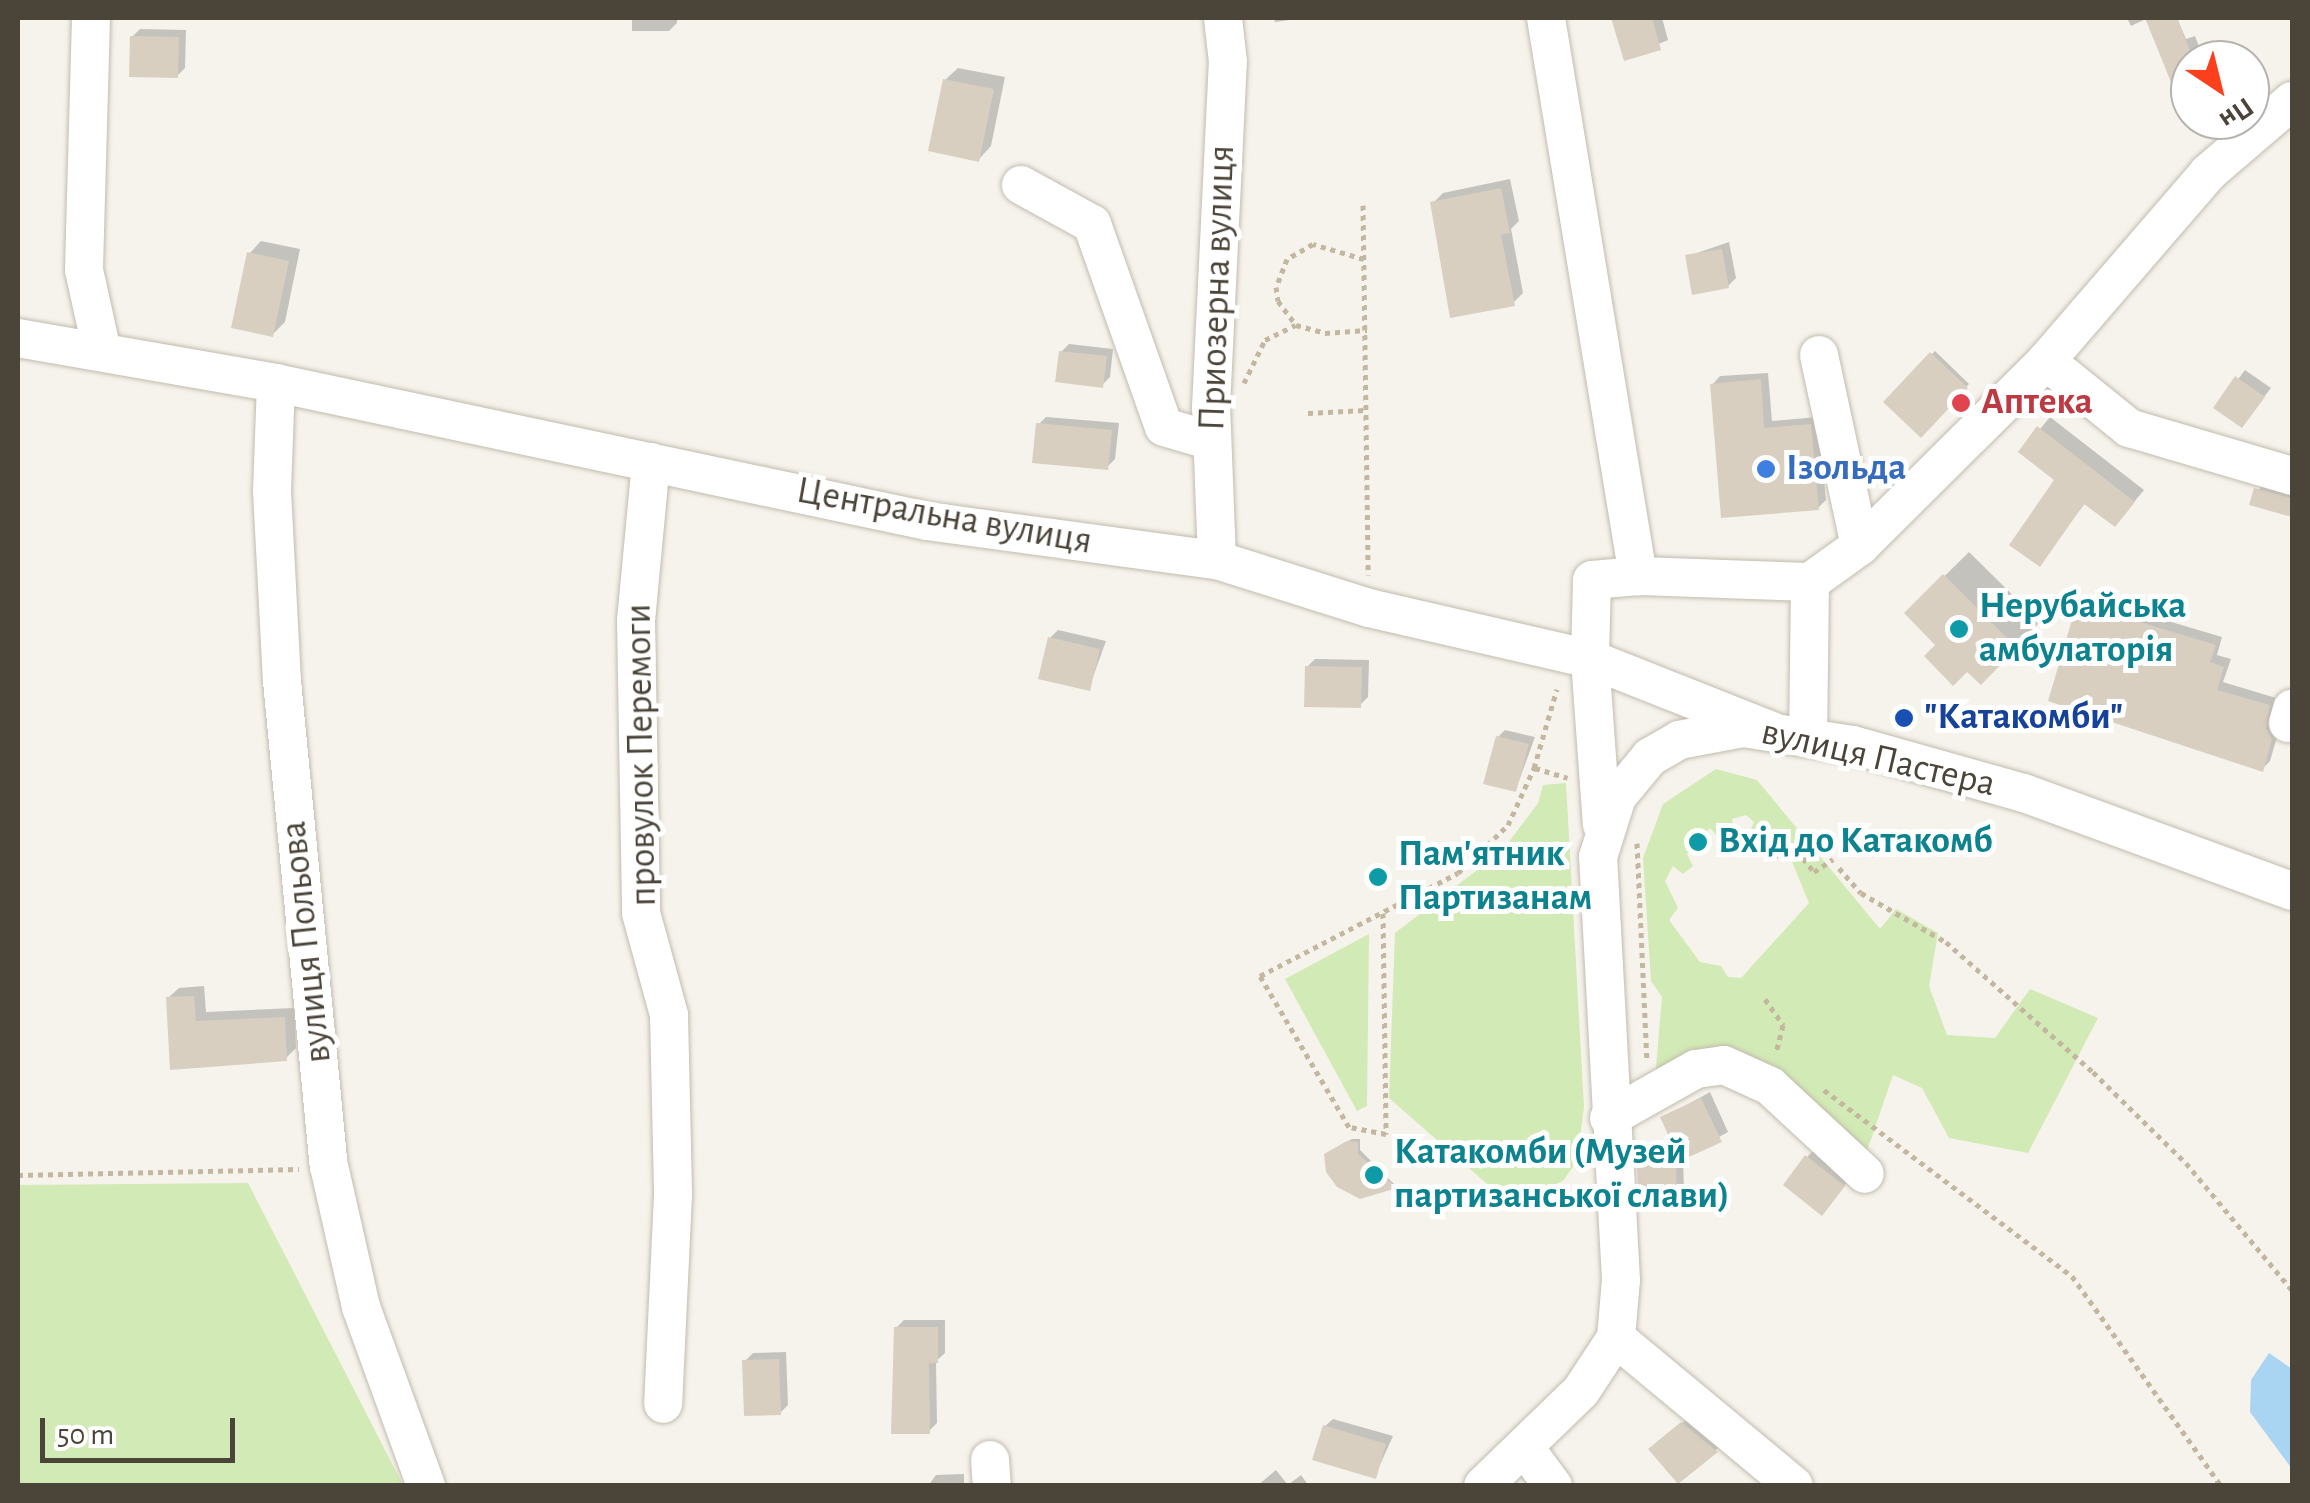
<!DOCTYPE html>
<html>
<head>
<meta charset="utf-8">
<style>
	body { margin:0 }
	#map { position:relative; width:2310px; height:1503px; overflow:hidden; background:#f6f3ec; font-family:"Alegreya Sans",sans-serif }
	div>[style] { position:absolute }
	[style*='--x'] { left:calc(var(--x)*1px); top:calc(var(--y)*1px); width:calc(var(--w)*1px); rotate:calc(var(--a)*1deg) }
	.green>* { inset:0; background:#d2eab5 }
	.water>* { inset:0; background:#a9d4f2 }
	.shadow>* { inset:0; background:#0003 }
	.building>* { inset:0; background:#d8cfc1 }
	.path>* { height:5px; margin-top:-2.5px; transform-origin:0; background:repeating-linear-gradient(90deg,#c4b79f 0 5px,transparent 0 10px) }
	.roads { filter:drop-shadow(0 0 2px #c2bbae) drop-shadow(0 0 2px #c2bbae) }
	.minor>* { height:38px; margin:-19px; padding:0 19px; transform-origin:19px; border-radius:19px; background:#fff }
	.dots>* { width:28px; height:28px; translate:-50% -50%; box-sizing:border-box; border:5px solid #fff; border-radius:50% }
	span { translate:-50% -50%; white-space:nowrap; text-align:center; line-height:1.15; -webkit-text-stroke:10px #fff; paint-order:stroke }
	.street-label { font-size:38px; color:#4b4439 }
	.health-label { font-size:38px; color:#be3a42; font-weight:700 }
	.left { translate:0 -50%; text-align:left }
	.shop-label { font-size:38px; color:#366cbe; font-weight:700 }
	.culture-label { font-size:38px; color:#0d838f; font-weight:700 }
	.transit-label { font-size:38px; color:#164399; font-weight:700 }
	.frame { position:absolute; inset:0; border:20px solid #4b4439; pointer-events:none }
	.north { position:absolute; left:2170px; top:40px; width:100px; height:100px; box-sizing:border-box; background:#fff; border:2px solid #b7b4b0; border-radius:50%; rotate:145deg; font-size:28px; font-weight:700; line-height:40px; text-align:center; color:#4b4439 }
	.north::after { content:''; display:block; margin:auto; width:35px; height:45px; background:#fc3f1d; clip-path:polygon(50% 0,100% 100%,50% 72%,0 100%) }
	.scale { position:absolute; left:40px; top:1418px; width:195px; height:45px; box-sizing:border-box; border:5px solid #4b4439; border-top:0; padding-left:12px; font-size:30px; line-height:35px; white-space:nowrap; color:#4b4439; -webkit-text-stroke:8px #fff; paint-order:stroke }
</style>
</head>
<body>
<div id="map">
	<div class="green">
		<div style="clip-path:polygon(evenodd,1716px 769px,1757px 780px,1880px 929px,1896px 909px,1938px 933px,1929px 986px,1947px 1035px,1995px 1038px,2030px 989px,2098px 1018px,2028px 1153px,1949px 1138px,1922px 1088px,1893px 1075px,1867px 1151px,1781px 1081px,1655px 1079px,1662px 997px,1651px 981px,1643px 858px,1663px 804px,1716px 769px,1746px 815px,1754px 822px,1746px 840px,1757px 848px,1772px 839px,1788px 852px,1809px 903px,1741px 978px,1728px 977px,1721px 966px,1700px 962px,1669px 920px,1678px 908px,1665px 881px,1673px 866px,1683px 874px,1693px 866px,1687px 854px,1710px 828px,1720px 839px,1734px 828px,1732px 819px,1746px 815px)"></div>
		<div style="clip-path:polygon(1566px 783px,1584px 1107px,1577px 1161px,1563px 1181px,1538px 1191px,1494px 1190px,1389px 1098px,1395px 933px,1502px 851px,1538px 803px,1543px 785px)"></div>
		<div style="clip-path:polygon(1369px 934px,1367px 1106px,1357px 1111px,1285px 979px)"></div>
		<div style="clip-path:polygon(248px 1183px,403px 1485px,18px 1485px,18px 1185px)"></div>
	</div>
	<div class="water">
		<div style="clip-path:polygon(2269px 1353px,2292px 1369px,2292px 1469px,2250px 1412px,2251px 1380px)"></div>
	</div>
	<div class="shadow">
		<div style="clip-path:polygon(632px 18px,677px 18px,677px 23px,669px 31px,632px 31px)"></div>
		<div style="clip-path:polygon(1274px 18px,1304px 18px,1275px 22px)"></div>
		<div style="clip-path:polygon(1614px 18px,1662px 18px,1668px 40px,1625px 58px)"></div>
		<div style="clip-path:polygon(2127px 18px,2177px 18px,2186px 39px,2195px 36px,2204px 60px,2190px 60px,2190px 108px,2148px 18px,2131px 26px)"></div>
		<div style="clip-path:polygon(140px 29px,186px 30px,185px 68px,177px 76px,132px 37px)"></div>
		<div style="clip-path:polygon(958px 68px,1005px 77px,991px 146px,979px 159px,945px 80px)"></div>
		<div style="clip-path:polygon(1510px 179px,1519px 221px,1511px 229px,1523px 293px,1513px 303px,1433px 203px,1443px 193px)"></div>
		<div style="clip-path:polygon(261px 241px,300px 249px,285px 322px,273px 334px,249px 254px)"></div>
		<div style="clip-path:polygon(1729px 242px,1736px 278px,1728px 286px,1688px 256px)"></div>
		<div style="clip-path:polygon(1069px 344px,1113px 349px,1110px 377px,1102px 385px,1061px 352px)"></div>
		<div style="clip-path:polygon(1935px 351px,1969px 384px,1921px 435px,1886px 402px)"></div>
		<div style="clip-path:polygon(2245px 370px,2271px 388px,2242px 425px,2217px 407px)"></div>
		<div style="clip-path:polygon(1768px 373px,1772px 421px,1818px 417px,1826px 500px,1818px 508px,1713px 384px,1720px 376px)"></div>
		<div style="clip-path:polygon(1046px 417px,1119px 423px,1115px 459px,1107px 467px,1038px 425px)"></div>
		<div style="clip-path:polygon(2050px 417px,2144px 490px,2125px 513px,2086px 502px,2039px 564px,2058px 480px,2021px 452px)"></div>
		<div style="clip-path:polygon(2264px 481px,2292px 487px,2292px 515px,2252px 503px)"></div>
		<div style="clip-path:polygon(1969px 552px,2040px 622px,1981px 682px,1907px 613px)"></div>
		<div style="clip-path:polygon(2087px 597px,2222px 637px,2217px 655px,2231px 659px,2223px 682px,2276px 698px,2273px 719px,2279px 730px,2270px 761px,2262px 769px,2079px 605px)"></div>
		<div style="clip-path:polygon(1058px 630px,1106px 641px,1089px 688px,1050px 638px)"></div>
		<div style="clip-path:polygon(1315px 659px,1369px 660px,1368px 697px,1360px 705px,1307px 667px)"></div>
		<div style="clip-path:polygon(1505px 730px,1535px 737px,1516px 789px,1498px 737px)"></div>
		<div style="clip-path:polygon(204px 986px,206px 1012px,294px 1008px,296px 1048px,285px 1059px,172px 1067px,168px 998px,179px 988px)"></div>
		<div style="clip-path:polygon(1710px 1092px,1728px 1132px,1683px 1157px,1684px 1192px,1676px 1200px,1640px 1167px,1648px 1159px,1681px 1158px,1663px 1118px)"></div>
		<div style="clip-path:polygon(1352px 1139px,1360px 1139px,1360px 1150px,1396px 1186px,1360px 1196px,1331px 1151px)"></div>
		<div style="clip-path:polygon(1815px 1149px,1851px 1177px,1830px 1205px,1807px 1157px)"></div>
		<div style="clip-path:polygon(904px 1320px,945px 1320px,945px 1353px,936px 1361px,937px 1423px,929px 1431px,896px 1328px)"></div>
		<div style="clip-path:polygon(786px 1352px,788px 1405px,780px 1413px,745px 1361px,753px 1353px)"></div>
		<div style="clip-path:polygon(1691px 1416px,1724px 1443px,1678px 1481px,1660px 1441px)"></div>
		<div style="clip-path:polygon(1333px 1419px,1393px 1436px,1375px 1476px,1325px 1426px)"></div>
		<div style="clip-path:polygon(1276px 1470px,1288px 1485px,1301px 1475px,1309px 1486px,1257px 1486px)"></div>
		<div style="clip-path:polygon(964px 1474px,964px 1486px,928px 1486px,936px 1475px)"></div>
	</div>
	<div class="building">
		<div style="clip-path:polygon(1611px 18px,1652px 18px,1661px 50px,1624px 61px)"></div>
		<div style="clip-path:polygon(2145px 18px,2177px 18px,2190px 51px,2190px 129px)"></div>
		<div style="clip-path:polygon(130px 36px,179px 37px,178px 78px,129px 77px)"></div>
		<div style="clip-path:polygon(943px 79px,994px 89px,979px 162px,928px 151px)"></div>
		<div style="clip-path:polygon(1501px 188px,1510px 233px,1501px 235px,1515px 306px,1450px 318px,1430px 202px)"></div>
		<div style="clip-path:polygon(1722px 249px,1729px 288px,1692px 295px,1685px 255px)"></div>
		<div style="clip-path:polygon(247px 252px,289px 261px,273px 337px,231px 328px)"></div>
		<div style="clip-path:polygon(1059px 351px,1107px 356px,1103px 388px,1055px 382px)"></div>
		<div style="clip-path:polygon(1930px 352px,1968px 388px,1921px 438px,1883px 402px)"></div>
		<div style="clip-path:polygon(2235px 376px,2265px 397px,2242px 428px,2213px 408px)"></div>
		<div style="clip-path:polygon(1761px 379px,1764px 428px,1811px 424px,1819px 510px,1721px 518px,1710px 384px)"></div>
		<div style="clip-path:polygon(1036px 423px,1112px 430px,1108px 470px,1032px 463px)"></div>
		<div style="clip-path:polygon(2037px 426px,2135px 502px,2115px 527px,2084px 504px,2040px 567px,2009px 545px,2054px 480px,2018px 452px)"></div>
		<div style="clip-path:polygon(2254px 488px,2292px 498px,2292px 517px,2249px 505px)"></div>
		<div style="clip-path:polygon(1943px 574px,2017px 648px,1981px 685px,1967px 672px,1953px 686px,1924px 656px,1935px 645px,1904px 613px)"></div>
		<div style="clip-path:polygon(2077px 603px,2216px 645px,2210px 662px,2224px 667px,2217px 690px,2270px 705px,2266px 728px,2272px 739px,2263px 772px,2048px 701px)"></div>
		<div style="clip-path:polygon(1048px 637px,1100px 649px,1090px 691px,1038px 679px)"></div>
		<div style="clip-path:polygon(1305px 666px,1362px 667px,1361px 708px,1304px 707px)"></div>
		<div style="clip-path:polygon(1496px 736px,1529px 744px,1516px 792px,1483px 784px)"></div>
		<div style="clip-path:polygon(194px 996px,196px 1021px,285px 1017px,287px 1061px,170px 1070px,166px 997px)"></div>
		<div style="clip-path:polygon(1701px 1098px,1722px 1142px,1680px 1161px,1660px 1117px)"></div>
		<div style="clip-path:polygon(1347px 1141px,1358px 1142px,1358px 1154px,1397px 1188px,1360px 1199px,1337px 1187px,1326px 1172px,1324px 1154px)"></div>
		<div style="clip-path:polygon(1805px 1155px,1845px 1186px,1822px 1216px,1783px 1185px)"></div>
		<div style="clip-path:polygon(1676px 1165px,1677px 1202px,1639px 1203px,1637px 1166px)"></div>
		<div style="clip-path:polygon(894px 1327px,938px 1327px,938px 1363px,929px 1363px,930px 1434px,891px 1434px)"></div>
		<div style="clip-path:polygon(779px 1359px,781px 1415px,744px 1416px,742px 1360px)"></div>
		<div style="clip-path:polygon(1681px 1422px,1718px 1452px,1678px 1484px,1648px 1449px)"></div>
		<div style="clip-path:polygon(1323px 1425px,1386px 1444px,1376px 1479px,1312px 1460px)"></div>
	</div>
	<div class="path">
		<div style="--x:1363;--y:205;--w:370;--a:89.2"></div>
		<div style="--x:1364;--y:259;--w:53;--a:-163.6"></div>
		<div style="--x:1313;--y:244;--w:30;--a:150"></div>
		<div style="--x:1287;--y:259;--w:30;--a:111"></div>
		<div style="--x:1276;--y:287;--w:14;--a:82"></div>
		<div style="--x:1278;--y:301;--w:30;--a:53"></div>
		<div style="--x:1296;--y:325;--w:30;--a:15"></div>
		<div style="--x:1325;--y:333;--w:42;--a:-4.1"></div>
		<div style="--x:1244;--y:383;--w:48;--a:-64"></div>
		<div style="--x:1265;--y:340;--w:34;--a:-26"></div>
		<div style="--x:1308;--y:413;--w:58;--a:-3"></div>
		<div style="--x:1535;--y:768;--w:34;--a:17"></div>
		<div style="--x:1637;--y:843;--w:219;--a:87.4"></div>
		<div style="--x:1773;--y:855;--w:30;--a:6"></div>
		<div style="--x:1803;--y:858;--w:18;--a:52"></div>
		<div style="--x:1814;--y:872;--w:23;--a:-34"></div>
		<div style="--x:1839;--y:868;--w:33;--a:49"></div>
		<div style="--x:1861;--y:893;--w:98;--a:30"></div>
		<div style="--x:1946;--y:942;--w:196;--a:41.5"></div>
		<div style="--x:2093;--y:1072;--w:130;--a:44.4"></div>
		<div style="--x:2186;--y:1163;--w:165;--a:50.2"></div>
		<div style="--x:1383;--y:913;--w:221;--a:89.2"></div>
		<div style="--x:1386;--y:1134;--w:38;--a:-169"></div>
		<div style="--x:1349;--y:1127;--w:175;--a:-120.5"></div>
		<div style="--x:1260;--y:976;--w:223;--a:-27.5"></div>
		<div style="--x:1458;--y:873;--w:69;--a:-43.8"></div>
		<div style="--x:1508;--y:825;--w:63;--a:-65.5"></div>
		<div style="--x:1534;--y:768;--w:82;--a:-73.8"></div>
		<div style="--x:1765;--y:999;--w:32;--a:55"></div>
		<div style="--x:1783;--y:1025;--w:30;--a:104"></div>
		<div style="--x:1824;--y:1090;--w:310;--a:36.9"></div>
		<div style="--x:2072;--y:1276;--w:257;--a:54.6"></div>
		<div style="--x:18;--y:1175;--w:281;--a:-1.2"></div>
	</div>
	<div class="roads">
		<div class="minor">
			<div style="--x:91;--y:18;--w:252;--a:91.6"></div>
			<div style="--x:84;--y:270;--w:84;--a:77.6"></div>
			<div style="--x:1546;--y:18;--w:566;--a:80.64"></div>
			<div style="--x:1638;--y:576;--w:46;--a:175"></div>
			<div style="--x:1592;--y:580;--w:79;--a:91.5"></div>
			<div style="--x:1590;--y:659;--w:166;--a:85.9"></div>
			<div style="--x:1021;--y:185;--w:81;--a:28.8"></div>
			<div style="--x:1092;--y:224;--w:215;--a:70.5"></div>
			<div style="--x:1164;--y:427;--w:50;--a:16.3"></div>
			<div style="--x:18;--y:338;--w:262;--a:9.9"></div>
			<div style="--x:276;--y:383;--w:665;--a:11.97"></div>
			<div style="--x:927;--y:521;--w:293;--a:7.7"></div>
			<div style="--x:1217;--y:560;--w:159;--a:17.5"></div>
			<div style="--x:1369;--y:608;--w:227;--a:13"></div>
			<div style="--x:1590;--y:659;--w:196;--a:21.6"></div>
			<div style="--x:1819;--y:355;--w:195;--a:77.9"></div>
			<div style="--x:2046;--y:361;--w:107;--a:38.9"></div>
			<div style="--x:2129;--y:428;--w:170;--a:16.4"></div>
			<div style="--x:276;--y:383;--w:108;--a:92.1"></div>
			<div style="--x:272;--y:491;--w:190;--a:87"></div>
			<div style="--x:282;--y:681;--w:487;--a:84.5"></div>
			<div style="--x:329;--y:1166;--w:145;--a:77.2"></div>
			<div style="--x:361;--y:1307;--w:190;--a:70"></div>
			<div style="--x:651;--y:462;--w:159;--a:95.4"></div>
			<div style="--x:636;--y:620;--w:293;--a:89"></div>
			<div style="--x:641;--y:913;--w:106;--a:74.6"></div>
			<div style="--x:669;--y:1015;--w:180;--a:88.7"></div>
			<div style="--x:673;--y:1195;--w:209;--a:92.7"></div>
			<div style="--x:1217;--y:560;--w:153;--a:-92.2"></div>
			<div style="--x:1211;--y:407;--w:345;--a:-87.2"></div>
			<div style="--x:1228;--y:62;--w:44;--a:-96.5"></div>
			<div style="--x:1638;--y:576;--w:172;--a:2"></div>
			<div style="--x:1810;--y:582;--w:154;--a:90.7"></div>
			<div style="--x:1810;--y:582;--w:62;--a:-35.8"></div>
			<div style="--x:1860;--y:546;--w:262;--a:-44.8"></div>
			<div style="--x:2046;--y:361;--w:248;--a:-49.2"></div>
			<div style="--x:2208;--y:173;--w:111;--a:-40.6"></div>
			<div style="--x:2288;--y:723;--w:15;--a:-74"></div>
			<div style="--x:1609;--y:1118;--w:100;--a:-29.4"></div>
			<div style="--x:1696;--y:1069;--w:28;--a:-8"></div>
			<div style="--x:1724;--y:1065;--w:51;--a:24.5"></div>
			<div style="--x:1770;--y:1086;--w:129;--a:42.8"></div>
			<div style="--x:1616;--y:1338;--w:231;--a:39.7"></div>
			<div style="--x:1525;--y:1448;--w:47;--a:53.6"></div>
			<div style="--x:990;--y:1460;--w:26;--a:86"></div>
			<div style="--x:1483;--y:1486;--w:136;--a:-44.1"></div>
			<div style="--x:1581;--y:1391;--w:64;--a:-56.6"></div>
			<div style="--x:1616;--y:1338;--w:58;--a:-85.1"></div>
			<div style="--x:1621;--y:1280;--w:424;--a:-93.1"></div>
			<div style="--x:1598;--y:857;--w:63;--a:-72.4"></div>
			<div style="--x:1617;--y:797;--w:52;--a:-50.5"></div>
			<div style="--x:1650;--y:757;--w:34;--a:-30"></div>
			<div style="--x:1679;--y:740;--w:65;--a:-10.6"></div>
			<div style="--x:1743;--y:728;--w:111;--a:8.8"></div>
			<div style="--x:1853;--y:745;--w:178;--a:15.7"></div>
			<div style="--x:2024;--y:793;--w:285;--a:20.1"></div>
		</div>
	</div>
	<div class="dots">
		<div style="left:1961px;top:403px;background:#e0444e"></div>
		<div style="left:1766px;top:469px;background:#3f7fe0"></div>
		<div style="left:1959px;top:629px;background:#0f9aa8"></div>
		<div style="left:1904px;top:718px;background:#1a4fb4"></div>
		<div style="left:1698px;top:842px;background:#0f9aa8"></div>
		<div style="left:1378px;top:877px;background:#0f9aa8"></div>
		<div style="left:1374px;top:1175px;background:#0f9aa8"></div>
	</div>
	<div class="street-label">
		<span style="left:1218px;top:288px;rotate:-88deg">Приозерна вулиця</span>
		<span style="left:944px;top:517px;rotate:10deg">Центральна вулиця</span>
		<span style="left:642px;top:755px;rotate:-91deg">провулок Перемоги</span>
		<span style="left:1878px;top:759px;rotate:13deg">вулиця Пастера</span>
		<span style="left:307px;top:942px;rotate:-96deg">вулиця Польова</span>
	</div>
	<div class="health-label">
		<span class="left" style="left:1981px;top:403px">Аптека</span>
	</div>
	<div class="shop-label">
		<span class="left" style="left:1786px;top:469px">Ізольда</span>
	</div>
	<div class="culture-label">
		<span class="left" style="left:1979px;top:629px">Нерубайська<br>амбулаторія</span>
		<span class="left" style="left:1718px;top:842px">Вхід до Катакомб</span>
		<span class="left" style="left:1398px;top:877px">Пам'ятник<br>Партизанам</span>
		<span class="left" style="left:1394px;top:1175px">Катакомби (Музей<br>партизанської слави)</span>
	</div>
	<div class="transit-label">
		<span class="left" style="left:1924px;top:718px">"Катакомби"</span>
	</div>
	<div class="frame"></div>
	<div class="north">Пн</div>
	<div class="scale">50 m</div>
</div>
</body>
</html>
